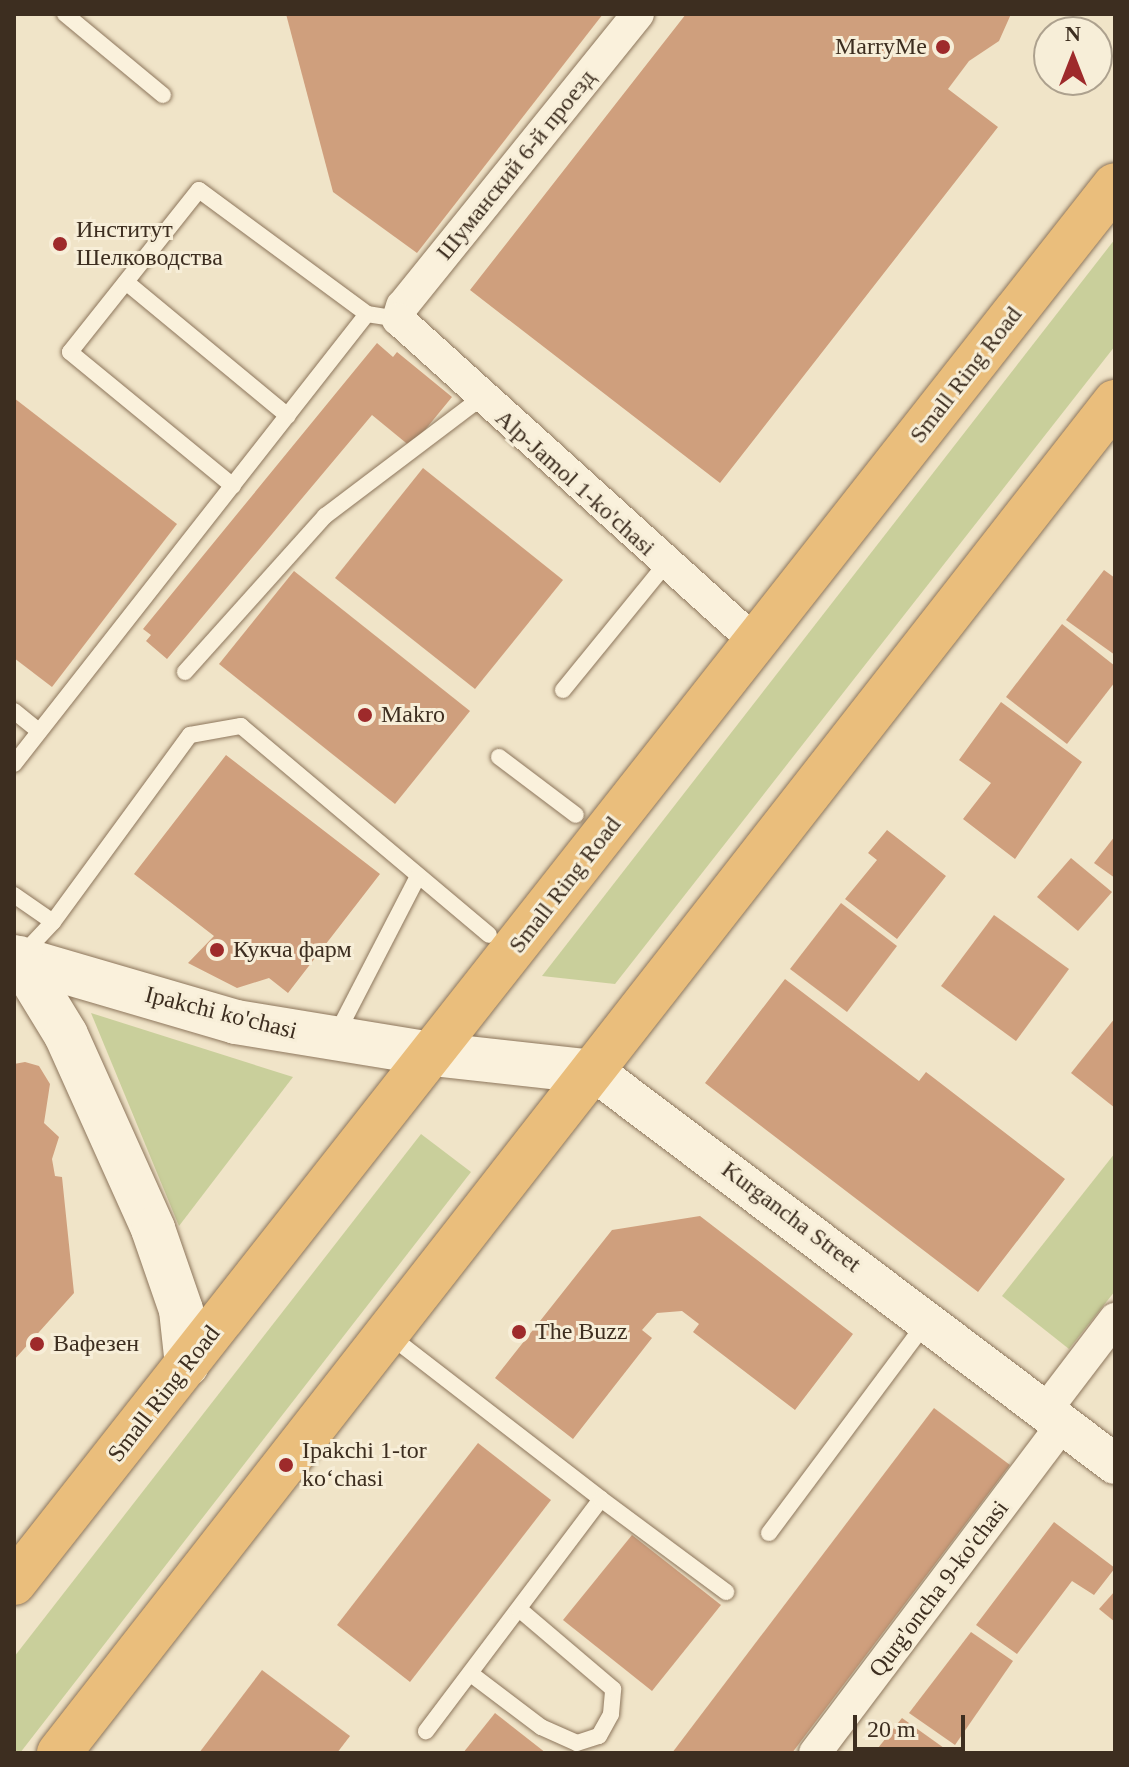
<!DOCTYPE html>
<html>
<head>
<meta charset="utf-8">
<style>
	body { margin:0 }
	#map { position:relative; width:1129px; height:1767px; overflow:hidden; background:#f0e4c8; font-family:Georgia,serif }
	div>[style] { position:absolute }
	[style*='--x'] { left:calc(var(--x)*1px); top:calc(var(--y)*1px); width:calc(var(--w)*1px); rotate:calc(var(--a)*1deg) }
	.green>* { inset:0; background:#c9cf9b }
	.building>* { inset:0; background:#cf9f7d }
	.roads { filter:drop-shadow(0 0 2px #8d765c) drop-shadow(0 0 2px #8d765c) }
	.service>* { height:16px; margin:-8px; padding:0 8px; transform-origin:8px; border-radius:8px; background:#faf1dc }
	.minor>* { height:32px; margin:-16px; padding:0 16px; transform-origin:16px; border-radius:16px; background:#faf1dc }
	.tertiary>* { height:40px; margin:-20px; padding:0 20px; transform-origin:20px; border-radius:20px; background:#faf1dc }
	.secondary>* { height:44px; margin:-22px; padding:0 22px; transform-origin:22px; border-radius:22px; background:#faf1dc }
	.trunk>* { height:44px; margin:-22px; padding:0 22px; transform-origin:22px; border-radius:22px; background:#eabe7c }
	.dots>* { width:22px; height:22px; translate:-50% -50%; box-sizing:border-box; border:4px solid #f7eed8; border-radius:50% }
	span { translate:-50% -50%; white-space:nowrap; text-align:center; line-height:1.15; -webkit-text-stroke:6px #f7eed8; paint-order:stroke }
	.poi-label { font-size:24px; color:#3d2e20 }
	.right { translate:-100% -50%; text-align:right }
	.left { translate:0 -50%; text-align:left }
	.street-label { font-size:24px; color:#3d2e20 }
	.frame { position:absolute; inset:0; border:16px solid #3d2e20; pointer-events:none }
	.north { position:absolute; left:1033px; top:16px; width:80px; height:80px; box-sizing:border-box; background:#f7eed8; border:2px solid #ada18e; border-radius:50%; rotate:0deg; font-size:22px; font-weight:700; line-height:32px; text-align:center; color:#3d2e20 }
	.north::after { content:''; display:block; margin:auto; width:28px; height:36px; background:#9e2a2b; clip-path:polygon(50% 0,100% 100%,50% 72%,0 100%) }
	.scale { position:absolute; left:853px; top:1715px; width:112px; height:36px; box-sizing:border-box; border:4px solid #3d2e20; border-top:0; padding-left:10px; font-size:24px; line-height:28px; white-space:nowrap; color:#3d2e20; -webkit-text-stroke:6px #f7eed8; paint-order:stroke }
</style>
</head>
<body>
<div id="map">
	<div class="green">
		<div style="clip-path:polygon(1115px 239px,1115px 346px,615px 984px,542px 976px)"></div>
		<div style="clip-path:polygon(91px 1013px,293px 1077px,179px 1226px)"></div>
		<div style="clip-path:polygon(421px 1134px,471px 1172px,20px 1753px,14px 1753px,14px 1657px)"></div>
		<div style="clip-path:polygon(1115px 1153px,1115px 1291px,1069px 1349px,1002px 1296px)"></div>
	</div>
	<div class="building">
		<div style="clip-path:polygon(286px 14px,603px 14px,417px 253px,333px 192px)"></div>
		<div style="clip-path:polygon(686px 14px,1011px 14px,999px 41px,969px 61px,948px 89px,998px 127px,720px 483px,470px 290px)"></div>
		<div style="clip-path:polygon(377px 343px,393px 357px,397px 352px,452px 397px,411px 447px,372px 415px,167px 659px,146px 641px,151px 635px,143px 629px)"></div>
		<div style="clip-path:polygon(14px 398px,177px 524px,52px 687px,14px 658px)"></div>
		<div style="clip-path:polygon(423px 468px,563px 580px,475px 689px,335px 578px)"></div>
		<div style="clip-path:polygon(1104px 570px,1115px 578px,1115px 655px,1066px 620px)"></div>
		<div style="clip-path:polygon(294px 571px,470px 711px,395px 804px,219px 664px)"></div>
		<div style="clip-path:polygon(1062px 624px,1115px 666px,1115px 682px,1067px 744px,1006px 697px)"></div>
		<div style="clip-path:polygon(1001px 702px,1082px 762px,1015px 859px,963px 819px,991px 783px,959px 760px)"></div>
		<div style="clip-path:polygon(226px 755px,380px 874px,288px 993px,269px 978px,237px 988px,188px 963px,214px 936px,134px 874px)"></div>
		<div style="clip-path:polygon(887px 830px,946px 876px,897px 939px,845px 899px,877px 860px,868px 853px)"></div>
		<div style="clip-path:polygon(1115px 836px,1115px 878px,1094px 863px)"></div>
		<div style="clip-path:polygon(1071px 858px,1112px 892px,1078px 931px,1037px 897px)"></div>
		<div style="clip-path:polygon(841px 903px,897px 946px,847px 1012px,790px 969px)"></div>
		<div style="clip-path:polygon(994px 915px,1069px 969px,1016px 1041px,941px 986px)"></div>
		<div style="clip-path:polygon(785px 979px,919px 1081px,926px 1072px,1065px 1179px,978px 1292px,705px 1083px)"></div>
		<div style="clip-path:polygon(1115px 1018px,1115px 1108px,1071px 1073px)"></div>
		<div style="clip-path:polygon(25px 1062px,39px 1066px,50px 1084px,44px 1123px,59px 1137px,52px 1159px,55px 1176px,62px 1177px,74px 1293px,14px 1360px,14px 1064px)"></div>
		<div style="clip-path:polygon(700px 1216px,853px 1334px,795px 1410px,693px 1332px,699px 1324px,682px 1311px,657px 1313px,642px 1330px,652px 1338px,573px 1439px,495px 1378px,612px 1230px)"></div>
		<div style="clip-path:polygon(934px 1408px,1010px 1465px,792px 1753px,672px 1753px)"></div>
		<div style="clip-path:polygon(478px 1443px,551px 1500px,410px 1682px,337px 1625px)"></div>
		<div style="clip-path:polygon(1054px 1522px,1115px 1568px,1094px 1595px,1072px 1581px,1017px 1654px,976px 1625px)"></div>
		<div style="clip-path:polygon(632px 1535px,721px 1605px,652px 1691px,563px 1620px)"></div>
		<div style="clip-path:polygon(1115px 1591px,1115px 1622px,1099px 1609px)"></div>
		<div style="clip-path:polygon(971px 1632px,1013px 1661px,955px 1745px,909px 1713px)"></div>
		<div style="clip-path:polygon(262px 1670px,350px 1736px,337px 1753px,199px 1753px)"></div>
		<div style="clip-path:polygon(495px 1713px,546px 1753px,463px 1753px)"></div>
		<div style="clip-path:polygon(902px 1718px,951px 1753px,874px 1753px)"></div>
	</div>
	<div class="roads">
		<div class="service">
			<div style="--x:65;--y:14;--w:127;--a:39.6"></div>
			<div style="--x:126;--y:282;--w:210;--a:39.6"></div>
			<div style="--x:233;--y:486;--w:211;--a:-140.6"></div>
			<div style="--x:70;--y:352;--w:207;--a:-51.5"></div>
			<div style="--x:199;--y:190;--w:209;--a:36.4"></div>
			<div style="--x:367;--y:314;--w:31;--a:9"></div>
			<div style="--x:185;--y:672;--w:210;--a:-48.1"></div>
			<div style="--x:325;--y:516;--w:196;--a:-37.1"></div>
			<div style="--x:563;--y:690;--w:161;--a:-50.8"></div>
			<div style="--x:14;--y:711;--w:32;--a:39"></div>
			<div style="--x:499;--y:757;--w:96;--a:37"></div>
			<div style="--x:14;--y:764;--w:572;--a:-51.89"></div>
			<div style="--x:14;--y:895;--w:47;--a:34.7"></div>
			<div style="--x:21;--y:956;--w:47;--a:-46.7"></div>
			<div style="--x:53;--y:922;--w:232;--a:-53.8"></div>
			<div style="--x:190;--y:735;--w:52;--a:-10"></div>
			<div style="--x:241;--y:726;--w:324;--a:40.1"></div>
			<div style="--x:335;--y:1037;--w:181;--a:-62.7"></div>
			<div style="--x:389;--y:1335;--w:268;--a:37.7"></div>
			<div style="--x:601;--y:1499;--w:291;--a:127"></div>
			<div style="--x:601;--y:1499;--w:156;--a:36.6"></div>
			<div style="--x:769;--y:1533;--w:263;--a:-53.3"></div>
			<div style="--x:471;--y:1674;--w:88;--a:37.1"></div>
			<div style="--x:541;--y:1727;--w:39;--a:24"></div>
			<div style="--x:577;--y:1743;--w:23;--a:-18"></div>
			<div style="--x:599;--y:1736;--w:25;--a:-61"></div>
			<div style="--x:611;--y:1714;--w:25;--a:-85"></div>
			<div style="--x:613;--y:1689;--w:123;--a:-139.6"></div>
		</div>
		<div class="minor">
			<div style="--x:638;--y:14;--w:375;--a:128.9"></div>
			<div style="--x:402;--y:306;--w:14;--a:107"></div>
			<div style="--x:398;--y:319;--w:484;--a:42.1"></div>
			<div style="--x:1045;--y:1411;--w:116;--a:-52.7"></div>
			<div style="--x:815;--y:1753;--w:412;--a:-53"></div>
		</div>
		<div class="tertiary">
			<div style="--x:595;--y:1072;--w:651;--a:37.01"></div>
		</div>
		<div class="secondary">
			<div style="--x:14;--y:957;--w:231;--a:16.3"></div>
			<div style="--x:236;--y:1022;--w:199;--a:9.3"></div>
			<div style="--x:432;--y:1054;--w:164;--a:6.3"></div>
			<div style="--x:19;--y:958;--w:90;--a:58.6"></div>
			<div style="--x:66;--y:1035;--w:213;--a:65.8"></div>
			<div style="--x:153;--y:1229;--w:86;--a:70.9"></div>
			<div style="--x:181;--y:1310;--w:55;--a:83.8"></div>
		</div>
		<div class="trunk">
			<div style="--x:14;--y:1583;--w:1779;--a:-51.78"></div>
			<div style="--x:59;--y:1753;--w:1715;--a:-51.99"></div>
		</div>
	</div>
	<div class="dots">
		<div style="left:943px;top:47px;background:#9e2a2b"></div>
		<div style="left:60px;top:244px;background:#9e2a2b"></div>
		<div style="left:365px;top:715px;background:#9e2a2b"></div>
		<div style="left:217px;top:950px;background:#9e2a2b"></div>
		<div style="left:519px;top:1332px;background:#9e2a2b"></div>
		<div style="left:37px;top:1344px;background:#9e2a2b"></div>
		<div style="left:286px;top:1465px;background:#9e2a2b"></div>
	</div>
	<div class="poi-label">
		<span class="right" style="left:927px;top:47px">MarryMe</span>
		<span class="left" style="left:76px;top:244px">Институт<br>Шелководства</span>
		<span class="left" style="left:381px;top:715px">Makro</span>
		<span class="left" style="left:233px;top:950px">Кукча фарм</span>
		<span class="left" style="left:535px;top:1332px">The Buzz</span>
		<span class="left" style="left:53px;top:1344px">Вафезен</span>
		<span class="left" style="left:302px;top:1465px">Ipakchi 1-tor<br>koʻchasi</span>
	</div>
	<div class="street-label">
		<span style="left:516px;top:165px;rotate:-51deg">Шуманский 6-й проезд</span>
		<span style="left:966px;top:375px;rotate:-52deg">Small Ring Road</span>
		<span style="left:575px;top:483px;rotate:42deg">Alp-Jamol 1-ko'chasi</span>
		<span style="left:565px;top:885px;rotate:-52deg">Small Ring Road</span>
		<span style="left:221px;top:1013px;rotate:14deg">Ipakchi ko'chasi</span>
		<span style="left:791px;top:1217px;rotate:37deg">Kurgancha Street</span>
		<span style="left:164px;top:1394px;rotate:-52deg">Small Ring Road</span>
		<span style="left:939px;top:1589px;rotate:-53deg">Qurg'oncha 9-ko'chasi</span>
	</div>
	<div class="frame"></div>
	<div class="north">N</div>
	<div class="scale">20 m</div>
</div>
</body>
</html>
